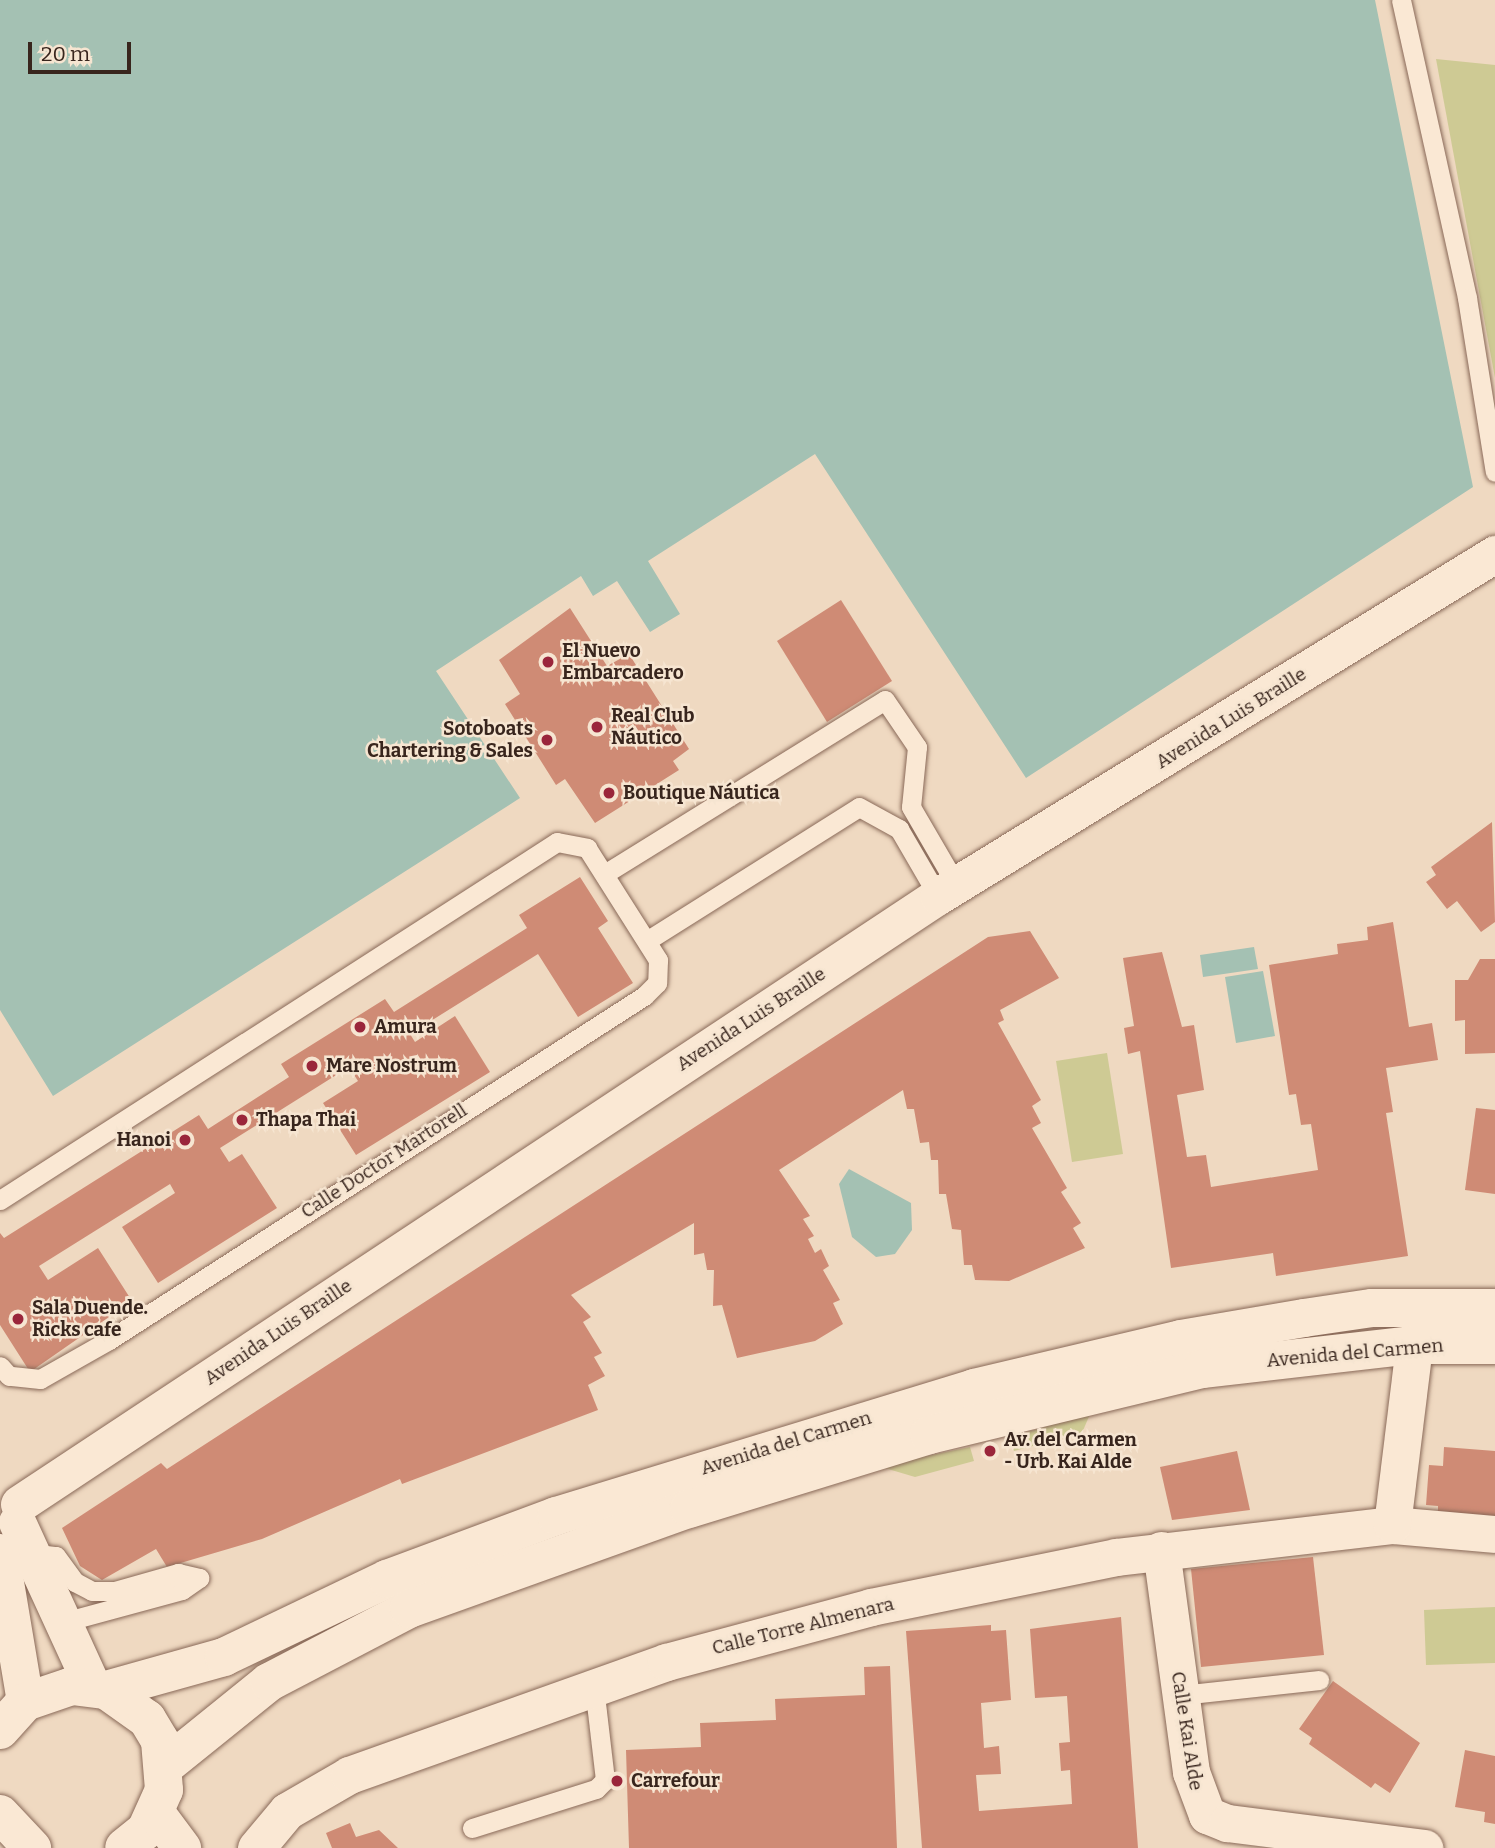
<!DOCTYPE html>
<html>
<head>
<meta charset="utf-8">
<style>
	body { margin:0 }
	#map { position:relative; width:1495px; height:1848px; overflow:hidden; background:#efd9c1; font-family:Bitter,serif }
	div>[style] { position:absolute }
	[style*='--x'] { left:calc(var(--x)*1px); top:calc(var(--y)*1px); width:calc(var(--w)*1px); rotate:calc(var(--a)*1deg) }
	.green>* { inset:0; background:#ceca94 }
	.water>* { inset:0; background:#a4c1b3 }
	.building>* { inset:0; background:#cf8b75 }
	.roads { filter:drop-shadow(0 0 2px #896958) drop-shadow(0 0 2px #896958) }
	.service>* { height:19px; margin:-9.5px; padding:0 9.5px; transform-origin:9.5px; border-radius:9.5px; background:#fae8d4 }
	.minor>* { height:37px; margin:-18.5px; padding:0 18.5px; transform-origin:18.5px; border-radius:18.5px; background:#fae8d4 }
	.secondary>* { height:38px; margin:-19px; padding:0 19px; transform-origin:19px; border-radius:19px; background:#fae8d4 }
	.dots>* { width:19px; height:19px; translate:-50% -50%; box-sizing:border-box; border:4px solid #f6e5d1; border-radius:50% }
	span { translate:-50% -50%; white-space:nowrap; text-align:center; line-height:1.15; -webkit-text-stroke:5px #f6e5d1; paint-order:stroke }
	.poi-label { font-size:19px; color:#38251d; font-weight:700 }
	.left { translate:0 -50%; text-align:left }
	.right { translate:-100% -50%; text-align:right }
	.street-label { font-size:19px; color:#38251d }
	.scale { position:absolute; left:28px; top:42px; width:103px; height:32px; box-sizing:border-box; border:4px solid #38251d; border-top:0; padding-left:9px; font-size:21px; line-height:24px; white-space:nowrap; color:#38251d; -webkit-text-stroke:5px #f6e5d1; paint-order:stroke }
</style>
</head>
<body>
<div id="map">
	<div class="green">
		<div style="clip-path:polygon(1436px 59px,1495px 65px,1495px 378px)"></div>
		<div style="clip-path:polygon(1107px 1053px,1123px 1154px,1072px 1162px,1056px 1061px)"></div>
		<div style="clip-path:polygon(1090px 1414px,1082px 1433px,1014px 1451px,1010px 1437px)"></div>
		<div style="clip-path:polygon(970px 1447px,974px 1461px,915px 1477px,878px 1466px)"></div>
		<div style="clip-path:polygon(1495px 1607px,1495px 1663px,1426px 1665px,1424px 1610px)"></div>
	</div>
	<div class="water">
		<div style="clip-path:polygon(0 0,1375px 0,1473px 487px,1026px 778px,815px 454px,648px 561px,680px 614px,650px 632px,617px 581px,593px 596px,581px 576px,436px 671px,520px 798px,53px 1096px,0 1010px)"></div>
		<div style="clip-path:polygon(1254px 947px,1258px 969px,1203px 977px,1200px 955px)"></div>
		<div style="clip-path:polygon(1263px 971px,1275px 1036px,1236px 1043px,1225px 977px)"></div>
		<div style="clip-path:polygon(849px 1169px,911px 1203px,912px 1230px,895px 1254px,876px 1257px,852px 1237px,839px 1184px)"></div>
	</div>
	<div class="building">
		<div style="clip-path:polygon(841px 600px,892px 681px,827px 722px,777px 641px)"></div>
		<div style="clip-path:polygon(570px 608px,607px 666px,629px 654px,689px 749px,673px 761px,679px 770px,595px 823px,565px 779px,556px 785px,505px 704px,520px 694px,499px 660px)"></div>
		<div style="clip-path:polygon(1492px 822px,1495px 922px,1481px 932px,1457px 901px,1447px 909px,1426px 882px,1436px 875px,1431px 867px)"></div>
		<div style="clip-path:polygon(580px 877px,608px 921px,598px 928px,633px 983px,578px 1017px,538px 954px,410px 1034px,415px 1042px,455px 1016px,490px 1072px,356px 1155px,323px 1103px,358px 1081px,349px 1067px,220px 1148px,229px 1162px,242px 1154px,277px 1208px,158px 1283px,122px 1227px,175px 1193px,170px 1184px,39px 1266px,48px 1280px,98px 1248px,132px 1301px,30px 1372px,0 1325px,0 1233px,4px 1238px,199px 1115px,208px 1129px,289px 1077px,281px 1064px,385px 999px,394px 1012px,527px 928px,519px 915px)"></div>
		<div style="clip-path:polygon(1393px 922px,1409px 1027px,1432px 1023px,1438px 1060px,1386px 1068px,1393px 1112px,1386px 1113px,1408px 1256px,1276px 1276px,1273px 1253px,1171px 1268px,1140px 1051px,1128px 1054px,1124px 1028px,1134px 1026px,1123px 958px,1162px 952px,1182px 1027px,1194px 1025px,1204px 1090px,1177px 1095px,1187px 1157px,1206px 1155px,1211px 1187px,1318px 1170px,1311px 1124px,1301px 1125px,1296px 1094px,1289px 1095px,1269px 965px,1338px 954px,1337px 944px,1368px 940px,1367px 927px)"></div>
		<div style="clip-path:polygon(1030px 931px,1059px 978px,1000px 1010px,1004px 1020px,998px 1023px,1041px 1100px,1032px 1106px,1041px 1123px,1032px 1128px,1067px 1188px,1061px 1192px,1081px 1223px,1073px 1228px,1085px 1248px,1009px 1281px,975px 1280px,972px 1265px,964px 1265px,961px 1230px,952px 1229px,946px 1194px,939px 1194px,938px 1160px,931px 1160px,929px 1142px,920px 1143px,914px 1109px,907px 1109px,903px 1090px,779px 1170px,810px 1216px,803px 1219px,814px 1236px,808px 1239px,815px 1253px,821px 1249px,829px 1266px,823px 1270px,840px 1300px,833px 1303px,843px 1324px,815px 1341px,737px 1358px,722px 1305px,713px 1306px,714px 1270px,707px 1270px,704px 1253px,694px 1255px,694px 1223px,571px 1295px,591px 1317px,583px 1322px,602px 1353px,594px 1357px,605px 1376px,588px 1385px,598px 1410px,402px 1484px,400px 1479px,262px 1539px,167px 1567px,156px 1549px,102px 1580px,80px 1566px,62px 1528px,161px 1463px,167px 1469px,988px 937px)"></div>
		<div style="clip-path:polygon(1480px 959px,1495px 959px,1495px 1053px,1465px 1054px,1465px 1020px,1455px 1021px,1455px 980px,1468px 980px)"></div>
		<div style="clip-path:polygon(1476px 1108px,1495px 1110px,1495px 1194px,1465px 1190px)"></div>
		<div style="clip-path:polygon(1444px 1447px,1495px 1451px,1495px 1519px,1438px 1516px,1438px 1506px,1426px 1505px,1429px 1465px,1443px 1466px)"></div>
		<div style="clip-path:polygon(1237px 1451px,1250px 1510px,1172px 1520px,1160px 1467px)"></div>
		<div style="clip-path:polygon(1313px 1557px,1324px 1655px,1201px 1667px,1191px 1569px)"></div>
		<div style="clip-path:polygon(1121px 1617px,1138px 1848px,922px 1848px,906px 1631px,991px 1625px,991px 1631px,1006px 1630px,1011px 1700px,981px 1703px,984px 1748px,999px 1746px,1001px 1774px,976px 1775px,979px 1811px,1072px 1804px,1070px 1770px,1061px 1771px,1059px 1743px,1070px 1742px,1067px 1696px,1035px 1698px,1030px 1629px)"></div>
		<div style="clip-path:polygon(890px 1666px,897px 1848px,629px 1848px,626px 1750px,701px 1747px,700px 1723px,776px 1720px,775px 1699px,865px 1695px,864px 1667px)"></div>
		<div style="clip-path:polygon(1333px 1681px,1420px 1743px,1390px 1793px,1375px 1783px,1371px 1788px,1309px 1744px,1312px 1738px,1299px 1729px)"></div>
		<div style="clip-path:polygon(1465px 1750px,1495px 1756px,1495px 1824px,1484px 1822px,1485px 1812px,1455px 1807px)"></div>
		<div style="clip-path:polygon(350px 1823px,356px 1837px,379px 1830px,398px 1848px,332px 1848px,326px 1833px)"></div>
	</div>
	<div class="roads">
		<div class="service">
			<div style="--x:1401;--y:0;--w:305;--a:77.5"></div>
			<div style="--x:1467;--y:298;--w:176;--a:80.9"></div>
			<div style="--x:606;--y:873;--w:328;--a:-31.8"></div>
			<div style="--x:885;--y:700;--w:57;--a:55.8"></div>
			<div style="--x:917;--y:747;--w:60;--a:95.7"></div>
			<div style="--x:911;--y:807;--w:91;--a:59.8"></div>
			<div style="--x:648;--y:940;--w:249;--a:-32.2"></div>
			<div style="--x:859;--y:807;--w:46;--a:28.8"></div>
			<div style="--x:899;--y:829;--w:78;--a:59.8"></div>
			<div style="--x:0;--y:1200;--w:662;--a:-32.73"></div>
			<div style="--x:557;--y:842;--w:31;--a:11"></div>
			<div style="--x:587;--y:848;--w:133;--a:57.6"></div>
			<div style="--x:658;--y:960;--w:23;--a:92"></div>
			<div style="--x:657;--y:983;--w:18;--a:135"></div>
			<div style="--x:644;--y:996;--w:636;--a:147.26"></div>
			<div style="--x:109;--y:1340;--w:79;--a:150.5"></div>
			<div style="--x:40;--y:1379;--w:31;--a:-174"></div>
			<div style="--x:9;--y:1376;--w:13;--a:-132"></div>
			<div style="--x:30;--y:1553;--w:26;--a:7"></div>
			<div style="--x:56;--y:1556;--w:32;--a:54"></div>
			<div style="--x:75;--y:1582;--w:19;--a:28"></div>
			<div style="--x:92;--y:1591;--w:23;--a:0"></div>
			<div style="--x:115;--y:1591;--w:66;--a:-15.9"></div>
			<div style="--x:178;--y:1573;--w:22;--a:13"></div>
			<div style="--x:60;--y:1623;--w:126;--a:-15.1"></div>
			<div style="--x:182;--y:1590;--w:21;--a:-35"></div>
			<div style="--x:1181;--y:1695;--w:139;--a:-6.2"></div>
			<div style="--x:472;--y:1828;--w:130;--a:-17.5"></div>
			<div style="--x:596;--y:1789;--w:13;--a:-45"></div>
			<div style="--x:605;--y:1780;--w:94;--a:-96.7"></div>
		</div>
		<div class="minor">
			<div style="--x:19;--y:1504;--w:1102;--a:-33.49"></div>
			<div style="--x:938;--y:896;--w:654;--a:-31.55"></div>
			<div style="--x:17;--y:1522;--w:180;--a:65.4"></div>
			<div style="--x:1392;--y:1525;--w:103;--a:5"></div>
			<div style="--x:1161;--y:1550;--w:224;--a:82.3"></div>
			<div style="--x:1191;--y:1772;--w:46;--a:69.6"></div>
			<div style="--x:1207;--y:1815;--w:22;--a:22"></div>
			<div style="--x:1227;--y:1823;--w:199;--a:7.2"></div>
			<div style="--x:0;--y:1552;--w:152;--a:80.5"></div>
			<div style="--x:256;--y:1848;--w:48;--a:-50"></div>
			<div style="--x:287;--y:1811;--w:72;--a:-30.1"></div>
			<div style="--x:349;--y:1775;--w:337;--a:-19.6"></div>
			<div style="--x:666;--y:1662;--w:212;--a:-15"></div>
			<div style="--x:871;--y:1607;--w:250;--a:-11.5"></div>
			<div style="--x:1116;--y:1557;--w:278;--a:-6.6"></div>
			<div style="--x:1392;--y:1525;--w:181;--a:-83"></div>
		</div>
		<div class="secondary">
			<div style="--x:106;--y:1690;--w:123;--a:-15.6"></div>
			<div style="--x:224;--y:1657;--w:181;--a:-25.6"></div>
			<div style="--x:387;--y:1579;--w:180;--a:-20.4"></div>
			<div style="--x:556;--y:1516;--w:437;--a:-17"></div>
			<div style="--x:974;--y:1388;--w:213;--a:-13.3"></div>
			<div style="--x:1181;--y:1339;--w:125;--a:-9.7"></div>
			<div style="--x:1304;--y:1318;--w:69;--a:-8.4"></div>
			<div style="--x:1372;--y:1308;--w:123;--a:0"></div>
			<div style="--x:0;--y:1730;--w:38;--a:-48"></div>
			<div style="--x:25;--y:1702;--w:50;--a:-18.8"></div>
			<div style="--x:72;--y:1686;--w:34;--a:7"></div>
			<div style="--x:106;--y:1690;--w:50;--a:35.3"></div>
			<div style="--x:147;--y:1719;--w:26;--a:59"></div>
			<div style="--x:160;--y:1741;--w:49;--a:85.3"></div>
			<div style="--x:164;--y:1790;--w:44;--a:114.2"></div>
			<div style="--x:146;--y:1830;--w:28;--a:141"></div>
			<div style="--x:165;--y:1766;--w:134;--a:-38.9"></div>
			<div style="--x:269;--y:1682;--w:158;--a:-27.5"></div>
			<div style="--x:409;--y:1609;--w:297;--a:-19.7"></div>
			<div style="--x:689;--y:1509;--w:251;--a:-17.1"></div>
			<div style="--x:929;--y:1435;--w:281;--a:-13.6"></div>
			<div style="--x:1202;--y:1369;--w:213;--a:-6.5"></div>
			<div style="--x:1414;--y:1345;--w:81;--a:0"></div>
			<div style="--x:156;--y:1813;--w:44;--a:53.4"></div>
			<div style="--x:0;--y:1814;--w:47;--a:46.7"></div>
		</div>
	</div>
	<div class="dots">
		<div style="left:548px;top:662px;background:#9a263b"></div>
		<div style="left:597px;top:727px;background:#9a263b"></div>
		<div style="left:547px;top:740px;background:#9a263b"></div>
		<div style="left:609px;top:793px;background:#9a263b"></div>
		<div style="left:360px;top:1027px;background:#9a263b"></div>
		<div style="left:312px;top:1066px;background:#9a263b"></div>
		<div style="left:242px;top:1120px;background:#9a263b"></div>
		<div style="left:185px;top:1140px;background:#9a263b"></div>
		<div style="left:18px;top:1319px;background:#9a263b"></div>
		<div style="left:990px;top:1451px;background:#9a263b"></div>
		<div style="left:617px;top:1781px;background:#9a263b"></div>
	</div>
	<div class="poi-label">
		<span class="left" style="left:562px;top:662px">El Nuevo<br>Embarcadero</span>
		<span class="left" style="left:611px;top:727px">Real Club<br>Náutico</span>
		<span class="right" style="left:533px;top:740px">Sotoboats<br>Chartering &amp; Sales</span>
		<span class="left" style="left:623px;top:793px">Boutique Náutica</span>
		<span class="left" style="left:374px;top:1027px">Amura</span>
		<span class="left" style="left:326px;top:1066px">Mare Nostrum</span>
		<span class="left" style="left:256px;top:1120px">Thapa Thai</span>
		<span class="right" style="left:171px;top:1140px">Hanoi</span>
		<span class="left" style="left:32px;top:1319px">Sala Duende.<br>Ricks cafe</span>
		<span class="left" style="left:1004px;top:1451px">Av. del Carmen<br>- Urb. Kai Alde</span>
		<span class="left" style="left:631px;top:1781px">Carrefour</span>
	</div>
	<div class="street-label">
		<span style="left:1231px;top:718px;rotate:-32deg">Avenida Luis Braille</span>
		<span style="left:751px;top:1019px;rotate:-33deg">Avenida Luis Braille</span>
		<span style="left:384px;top:1161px;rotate:-33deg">Calle Doctor Martorell</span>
		<span style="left:278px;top:1332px;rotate:-34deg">Avenida Luis Braille</span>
		<span style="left:1355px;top:1353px;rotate:-5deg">Avenida del Carmen</span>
		<span style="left:786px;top:1443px;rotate:-17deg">Avenida del Carmen</span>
		<span style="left:803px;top:1626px;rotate:-14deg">Calle Torre Almenara</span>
		<span style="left:1187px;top:1731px;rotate:81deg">Calle Kai Alde</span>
	</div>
	<div class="scale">20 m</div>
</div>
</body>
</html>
